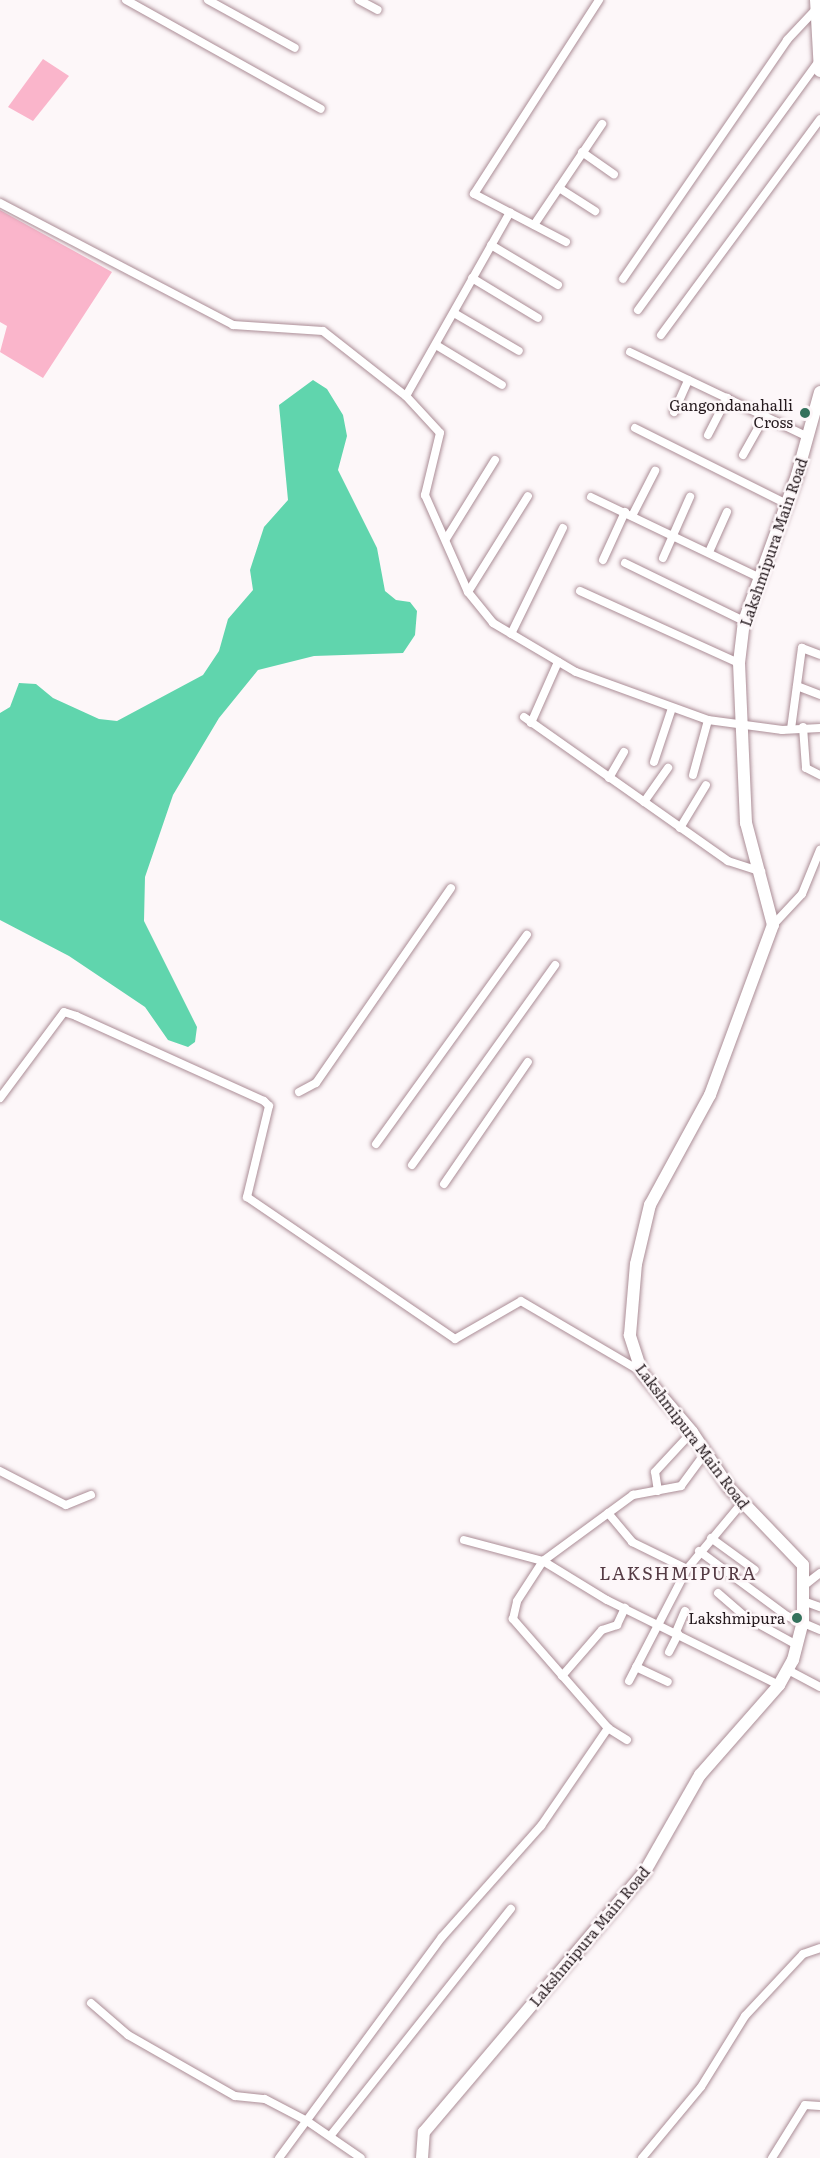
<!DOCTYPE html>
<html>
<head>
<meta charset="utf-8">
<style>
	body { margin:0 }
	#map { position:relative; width:820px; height:2158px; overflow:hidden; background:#fdf7f9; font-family:Literata,serif }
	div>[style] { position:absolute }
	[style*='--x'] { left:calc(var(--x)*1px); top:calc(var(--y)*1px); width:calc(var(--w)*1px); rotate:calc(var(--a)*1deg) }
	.green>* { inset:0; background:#fab5cb }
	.water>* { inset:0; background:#60d5ad }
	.roads { filter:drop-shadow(0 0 2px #ab8d96) drop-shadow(0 0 2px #ab8d96) }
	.street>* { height:8px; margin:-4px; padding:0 4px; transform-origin:4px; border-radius:4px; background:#fff }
	.secondary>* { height:12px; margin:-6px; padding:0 6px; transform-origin:6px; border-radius:6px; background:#fff }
	.dots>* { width:16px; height:16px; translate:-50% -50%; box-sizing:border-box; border:3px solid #fdf7f9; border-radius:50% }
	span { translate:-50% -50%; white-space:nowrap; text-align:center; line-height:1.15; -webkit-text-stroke:5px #fdf7f9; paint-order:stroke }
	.poi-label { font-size:15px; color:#251a1e }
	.right { translate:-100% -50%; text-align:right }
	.street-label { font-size:15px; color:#251a1e }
	.quarter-label { font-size:18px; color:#563c45; letter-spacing:1.5px }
</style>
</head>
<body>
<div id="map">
	<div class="green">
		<div style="clip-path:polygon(43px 59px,69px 76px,33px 121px,8px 107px)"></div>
		<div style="clip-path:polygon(0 210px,112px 272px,43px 378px,0 352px,7px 326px,0 322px)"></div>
	</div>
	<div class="water">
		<div style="clip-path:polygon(313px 380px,327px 389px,343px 415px,347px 436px,338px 470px,377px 548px,385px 591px,396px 600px,410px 602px,417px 611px,415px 635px,403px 653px,314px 656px,258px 670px,219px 718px,173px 795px,145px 877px,144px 921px,197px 1027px,195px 1042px,188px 1047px,168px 1040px,145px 1007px,69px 956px,0 920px,0 713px,10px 707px,19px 683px,36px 684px,53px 698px,99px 719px,117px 721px,203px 675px,219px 651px,228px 619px,253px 590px,250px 570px,264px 527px,288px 500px,279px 405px)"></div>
	</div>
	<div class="roads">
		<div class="street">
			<div style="--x:126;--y:0;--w:223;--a:29.2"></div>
			<div style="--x:208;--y:0;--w:99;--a:28.9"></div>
			<div style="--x:359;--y:0;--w:21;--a:28"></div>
			<div style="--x:582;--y:152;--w:39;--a:35"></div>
			<div style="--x:559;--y:188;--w:43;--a:32.6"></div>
			<div style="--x:0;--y:203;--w:263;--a:27.6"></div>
			<div style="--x:233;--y:325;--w:90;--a:3.8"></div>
			<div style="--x:323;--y:331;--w:105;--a:38.1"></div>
			<div style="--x:406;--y:396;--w:50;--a:47.4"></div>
			<div style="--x:440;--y:433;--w:64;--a:103.6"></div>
			<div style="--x:425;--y:495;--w:106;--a:66.1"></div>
			<div style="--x:468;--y:592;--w:40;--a:51"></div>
			<div style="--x:493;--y:623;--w:96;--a:30.6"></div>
			<div style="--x:576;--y:672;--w:140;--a:20"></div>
			<div style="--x:708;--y:720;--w:75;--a:7.7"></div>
			<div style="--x:782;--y:730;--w:38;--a:-3"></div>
			<div style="--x:534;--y:225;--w:122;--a:-56"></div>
			<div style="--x:566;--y:242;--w:104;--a:-152.4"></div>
			<div style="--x:474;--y:194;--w:231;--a:-57.2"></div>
			<div style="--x:491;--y:245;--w:78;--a:30.8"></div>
			<div style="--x:472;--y:278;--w:77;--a:31.2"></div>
			<div style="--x:623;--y:279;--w:290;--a:-55.5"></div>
			<div style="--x:787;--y:40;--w:47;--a:-46.7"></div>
			<div style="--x:638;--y:310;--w:308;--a:-54"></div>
			<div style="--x:454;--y:313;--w:75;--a:30.3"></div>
			<div style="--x:661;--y:335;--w:268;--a:-53.6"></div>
			<div style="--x:436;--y:345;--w:77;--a:31.2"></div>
			<div style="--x:630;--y:352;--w:197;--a:25.5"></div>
			<div style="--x:406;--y:396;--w:211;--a:-60.5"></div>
			<div style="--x:674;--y:412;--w:35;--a:-66"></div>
			<div style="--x:635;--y:428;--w:170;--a:26.6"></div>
			<div style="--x:708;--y:435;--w:42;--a:-62.8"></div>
			<div style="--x:743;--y:455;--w:45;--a:-60.6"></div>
			<div style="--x:591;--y:497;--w:185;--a:25.6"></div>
			<div style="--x:632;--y:516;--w:51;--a:-62.9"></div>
			<div style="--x:446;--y:539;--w:93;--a:-58.2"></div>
			<div style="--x:709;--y:552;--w:44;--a:-65.8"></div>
			<div style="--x:663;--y:558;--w:67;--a:-66.1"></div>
			<div style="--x:603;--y:560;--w:53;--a:-65.4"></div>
			<div style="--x:625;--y:563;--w:132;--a:26"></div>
			<div style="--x:580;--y:591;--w:175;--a:24.4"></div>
			<div style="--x:468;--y:592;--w:113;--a:-58"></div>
			<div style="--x:511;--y:634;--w:118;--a:-63.9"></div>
			<div style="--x:797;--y:686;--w:25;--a:21"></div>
			<div style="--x:524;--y:717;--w:250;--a:35.2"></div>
			<div style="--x:728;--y:861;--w:35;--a:18"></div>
			<div style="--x:531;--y:723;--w:67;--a:-66.1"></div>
			<div style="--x:803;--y:727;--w:41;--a:85.8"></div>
			<div style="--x:806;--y:768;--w:16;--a:27"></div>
			<div style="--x:791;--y:729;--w:82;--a:-82.3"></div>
			<div style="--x:802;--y:648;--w:19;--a:21"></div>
			<div style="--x:654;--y:762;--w:57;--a:-71.6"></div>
			<div style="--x:693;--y:775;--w:57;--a:-74.7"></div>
			<div style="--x:609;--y:778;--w:30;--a:-60"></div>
			<div style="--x:644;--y:802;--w:42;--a:-54.8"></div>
			<div style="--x:680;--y:828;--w:50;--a:-58.8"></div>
			<div style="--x:773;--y:925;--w:42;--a:-46.9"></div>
			<div style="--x:802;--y:894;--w:48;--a:-67.8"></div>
			<div style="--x:299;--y:1092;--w:19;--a:-28"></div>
			<div style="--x:316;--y:1083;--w:237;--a:-55.3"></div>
			<div style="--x:0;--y:1098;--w:107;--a:-53.3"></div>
			<div style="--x:64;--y:1012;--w:13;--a:18"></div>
			<div style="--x:76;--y:1016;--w:206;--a:24.3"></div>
			<div style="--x:264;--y:1101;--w:7;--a:45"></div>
			<div style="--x:269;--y:1106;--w:94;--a:103.6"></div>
			<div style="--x:247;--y:1197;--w:252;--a:34.3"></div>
			<div style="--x:455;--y:1339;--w:76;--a:-29.9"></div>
			<div style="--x:521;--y:1301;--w:140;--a:30.4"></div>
			<div style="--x:376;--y:1144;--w:258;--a:-54.2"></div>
			<div style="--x:412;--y:1165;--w:246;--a:-54.4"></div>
			<div style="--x:444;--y:1184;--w:148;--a:-55.5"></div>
			<div style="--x:0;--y:1471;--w:74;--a:27.3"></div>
			<div style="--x:66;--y:1505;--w:27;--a:-22"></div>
			<div style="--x:658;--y:1491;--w:19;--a:-99"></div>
			<div style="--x:655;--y:1472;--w:54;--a:-47.2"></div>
			<div style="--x:608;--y:1513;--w:38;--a:50"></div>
			<div style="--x:632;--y:1542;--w:61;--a:26.1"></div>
			<div style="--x:711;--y:1538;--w:54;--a:36"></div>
			<div style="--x:464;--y:1540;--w:82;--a:14.9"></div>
			<div style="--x:543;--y:1561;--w:75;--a:31.4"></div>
			<div style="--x:607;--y:1600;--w:192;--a:26.3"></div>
			<div style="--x:699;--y:1551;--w:109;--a:36.5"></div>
			<div style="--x:787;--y:1616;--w:36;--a:23"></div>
			<div style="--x:806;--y:1584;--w:18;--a:-38"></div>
			<div style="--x:718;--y:1593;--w:37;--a:41"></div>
			<div style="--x:746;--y:1617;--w:58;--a:28.8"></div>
			<div style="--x:806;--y:1602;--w:15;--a:20"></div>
			<div style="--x:676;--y:1632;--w:23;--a:-67"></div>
			<div style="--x:669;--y:1652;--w:20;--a:-63"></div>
			<div style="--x:636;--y:1667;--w:35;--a:25"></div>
			<div style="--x:788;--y:1670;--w:36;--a:28"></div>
			<div style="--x:562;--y:1676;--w:61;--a:-49"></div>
			<div style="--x:602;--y:1630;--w:16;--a:-18"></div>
			<div style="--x:617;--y:1625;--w:19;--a:-65"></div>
			<div style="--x:629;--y:1681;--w:126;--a:-62.6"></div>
			<div style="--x:687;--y:1569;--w:86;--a:-50.2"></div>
			<div style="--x:627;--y:1740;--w:22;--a:-148"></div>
			<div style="--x:608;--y:1728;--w:145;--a:-131.1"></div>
			<div style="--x:513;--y:1619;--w:18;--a:-77"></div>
			<div style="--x:517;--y:1601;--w:48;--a:-57"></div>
			<div style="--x:543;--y:1561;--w:112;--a:-36.3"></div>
			<div style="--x:633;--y:1495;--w:49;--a:-10.6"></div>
			<div style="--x:681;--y:1486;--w:42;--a:-53.7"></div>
			<div style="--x:91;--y:2003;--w:49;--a:40.9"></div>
			<div style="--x:128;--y:2035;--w:123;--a:29.7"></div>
			<div style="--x:235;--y:2096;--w:30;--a:6"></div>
			<div style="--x:265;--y:2099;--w:47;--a:27.6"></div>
			<div style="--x:307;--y:2121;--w:65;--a:34.4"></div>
			<div style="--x:331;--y:2135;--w:289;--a:-51.5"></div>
			<div style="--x:279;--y:2158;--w:275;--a:-53.6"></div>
			<div style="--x:442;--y:1937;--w:149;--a:-48.3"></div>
			<div style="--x:541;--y:1826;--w:119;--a:-55.6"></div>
			<div style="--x:642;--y:2158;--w:92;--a:-50.3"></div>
			<div style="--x:701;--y:2087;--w:84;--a:-58.2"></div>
			<div style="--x:745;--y:2016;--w:85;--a:-46.9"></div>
			<div style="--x:803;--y:1954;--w:18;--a:-19"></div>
			<div style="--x:772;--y:2158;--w:62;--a:-58.1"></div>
			<div style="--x:805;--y:2105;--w:15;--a:4"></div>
		</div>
		<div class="secondary">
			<div style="--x:816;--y:0;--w:71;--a:86.8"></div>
			<div style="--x:422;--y:2158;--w:26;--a:-86"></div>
			<div style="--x:424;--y:2132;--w:340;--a:-49.7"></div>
			<div style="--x:644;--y:1873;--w:113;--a:-60.3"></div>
			<div style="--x:700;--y:1775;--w:120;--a:-48.7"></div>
			<div style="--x:779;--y:1685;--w:29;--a:-61"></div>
			<div style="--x:793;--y:1660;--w:40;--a:-75.6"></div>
			<div style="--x:803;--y:1621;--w:56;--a:-90"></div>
			<div style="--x:803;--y:1565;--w:105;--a:-133.8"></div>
			<div style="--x:730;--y:1489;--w:69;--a:-123.7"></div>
			<div style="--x:692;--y:1432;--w:77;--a:-130.3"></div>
			<div style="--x:642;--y:1373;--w:40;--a:-108"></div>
			<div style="--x:630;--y:1335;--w:71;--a:-85.2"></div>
			<div style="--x:636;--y:1264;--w:61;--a:-76.7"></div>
			<div style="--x:650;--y:1205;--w:125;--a:-61.4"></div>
			<div style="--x:710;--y:1095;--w:181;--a:-69.7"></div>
			<div style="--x:773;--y:925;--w:106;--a:-104.8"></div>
			<div style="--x:746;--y:823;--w:160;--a:-92.5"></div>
			<div style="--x:739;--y:663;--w:42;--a:-83.2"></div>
			<div style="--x:744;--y:621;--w:155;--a:-70"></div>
			<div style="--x:797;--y:475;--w:86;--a:-74.5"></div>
		</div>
	</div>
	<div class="dots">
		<div style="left:805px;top:413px;background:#34715c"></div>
		<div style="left:797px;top:1618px;background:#34715c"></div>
	</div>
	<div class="poi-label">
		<span class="right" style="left:793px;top:413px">Gangondanahalli<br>Cross</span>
		<span class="right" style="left:785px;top:1618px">Lakshmipura</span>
	</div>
	<div class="street-label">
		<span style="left:773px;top:542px;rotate:-71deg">Lakshmipura Main Road</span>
		<span style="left:693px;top:1436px;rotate:53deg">Lakshmipura Main Road</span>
		<span style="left:589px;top:1936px;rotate:-50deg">Lakshmipura Main Road</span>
	</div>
	<div class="quarter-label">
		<span style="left:678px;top:1573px">LAKSHMIPURA</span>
	</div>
</div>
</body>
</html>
